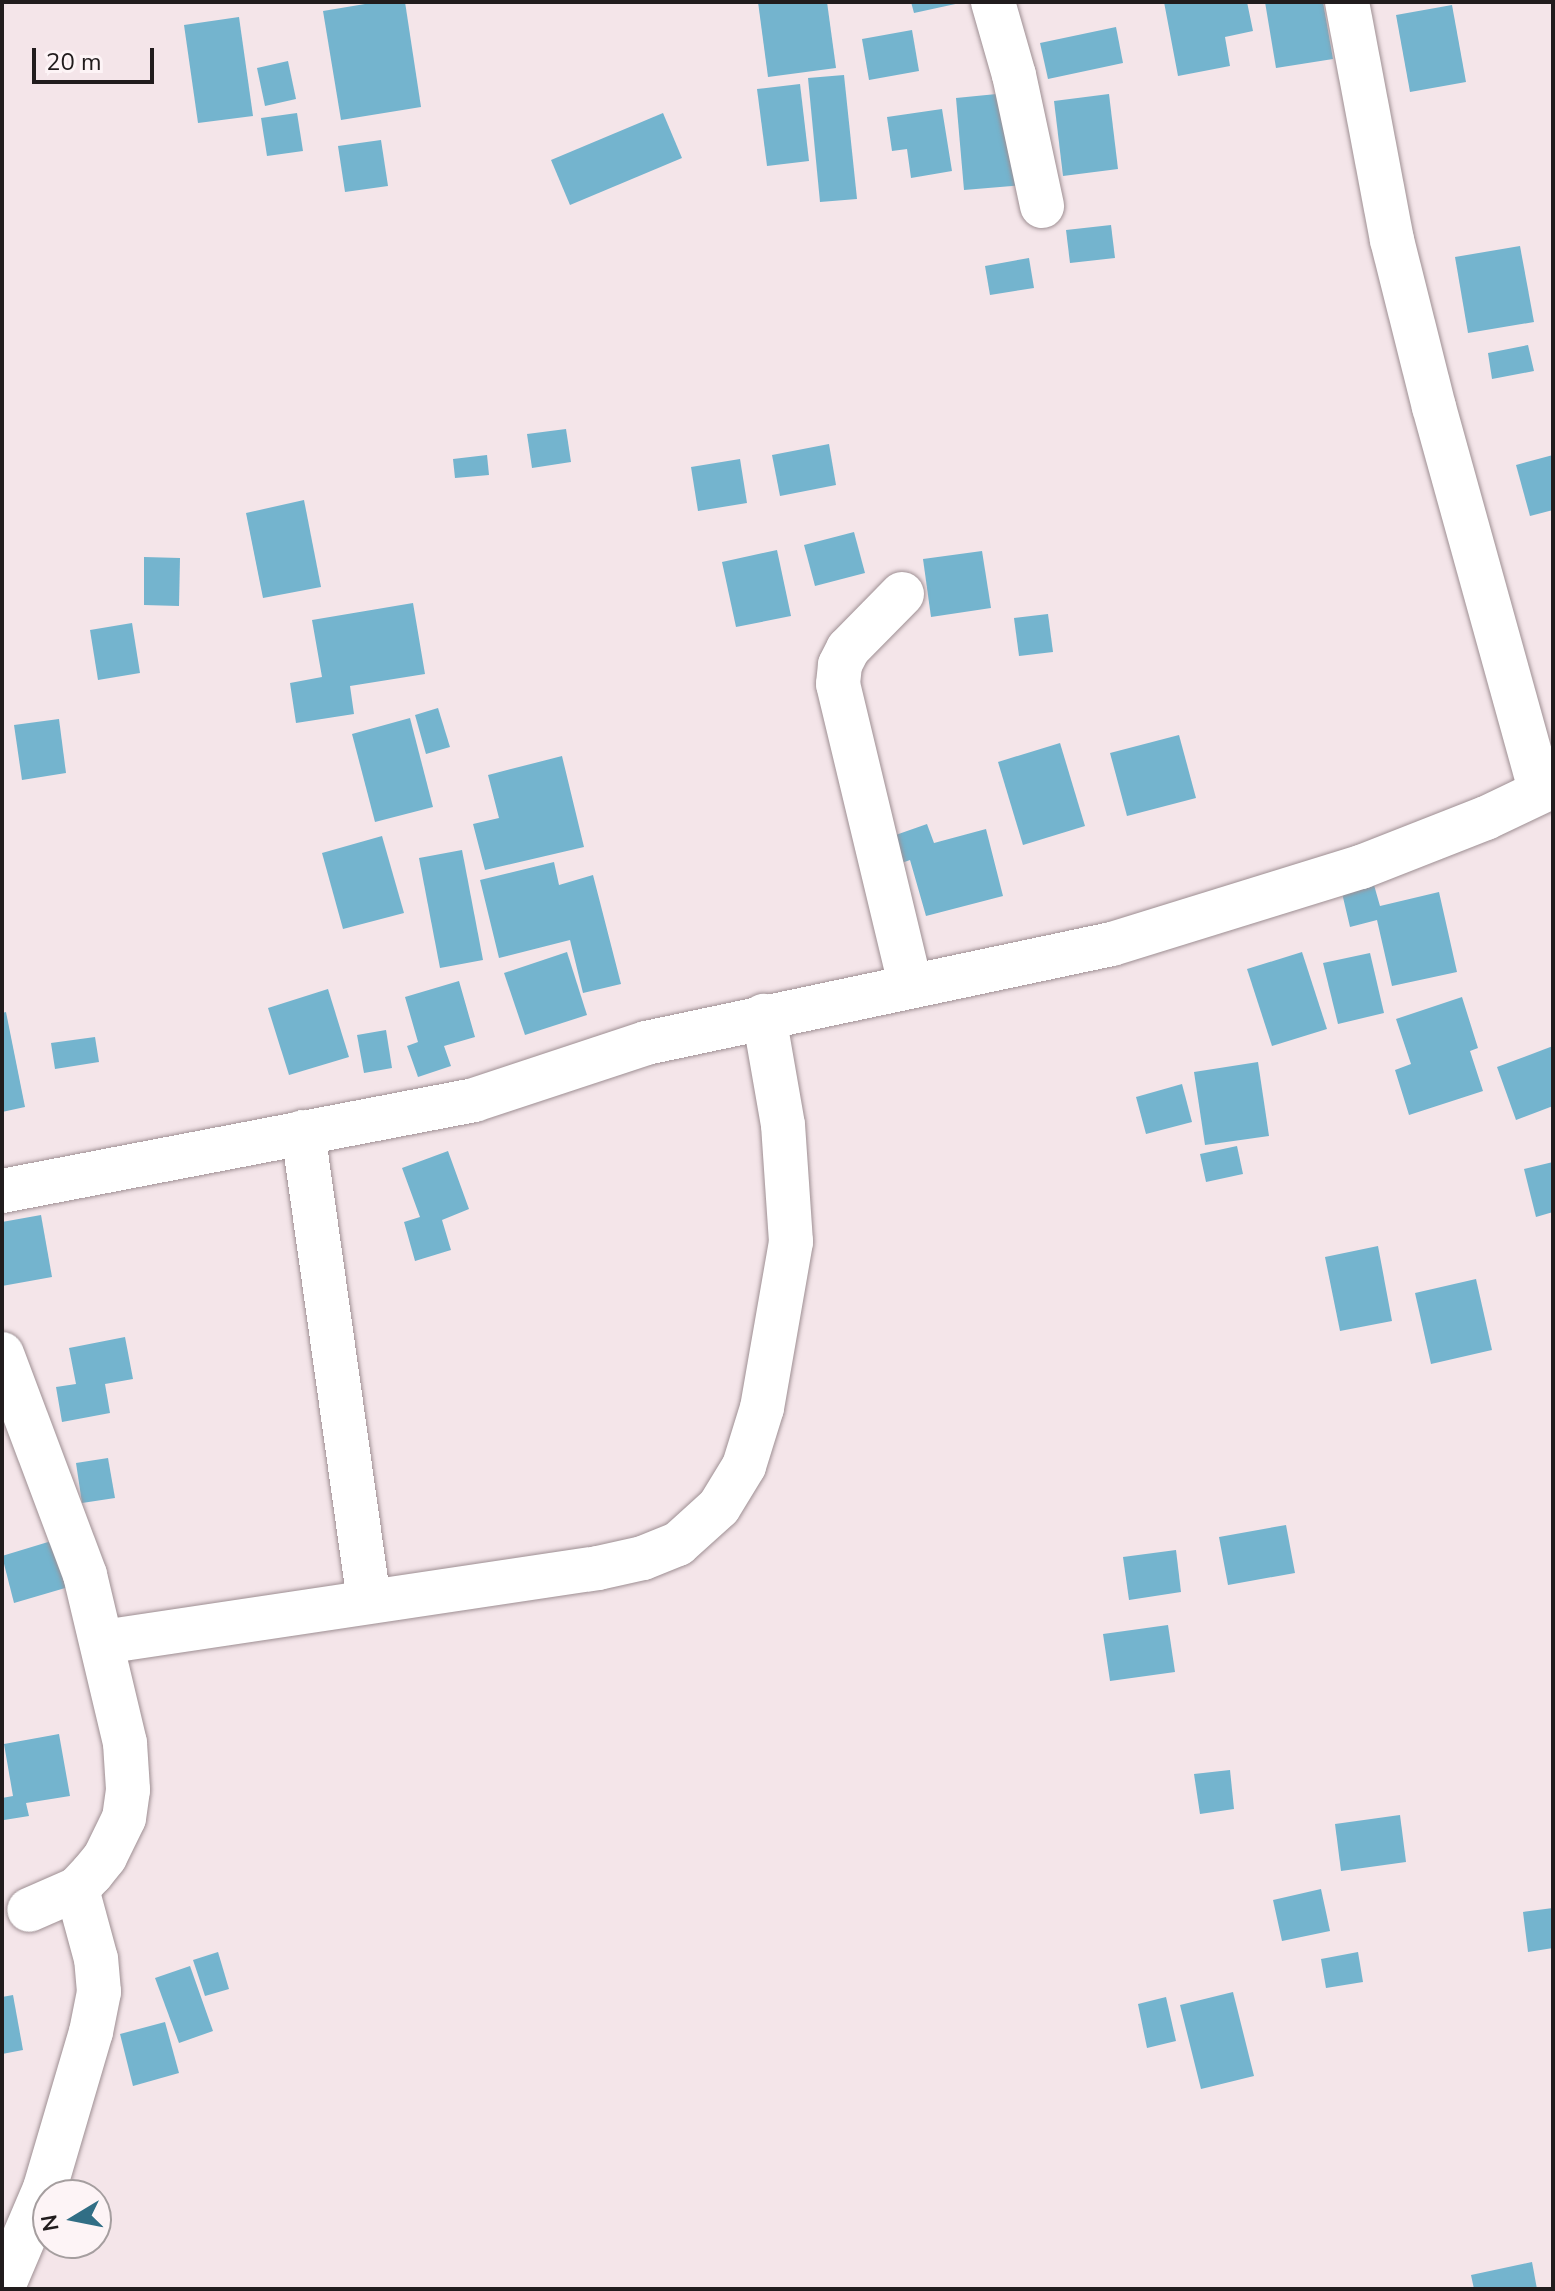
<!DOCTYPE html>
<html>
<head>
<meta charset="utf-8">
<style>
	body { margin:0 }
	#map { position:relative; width:1555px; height:2291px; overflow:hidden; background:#f4e5e9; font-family:"Nunito Sans",sans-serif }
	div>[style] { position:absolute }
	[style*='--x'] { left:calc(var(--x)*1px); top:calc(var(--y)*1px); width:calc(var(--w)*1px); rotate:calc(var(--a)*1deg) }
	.building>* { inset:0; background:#74b4ce }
	.roads { filter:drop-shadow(0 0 2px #9e8f93) drop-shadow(0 0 2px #9e8f93) }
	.minor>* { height:44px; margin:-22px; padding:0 22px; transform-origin:22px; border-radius:22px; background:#fff }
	span { translate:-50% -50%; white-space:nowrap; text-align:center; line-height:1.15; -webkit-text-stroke:8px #fdf4f6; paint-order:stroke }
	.frame { position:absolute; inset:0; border:4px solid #211c1d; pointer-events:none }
	.north { position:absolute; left:32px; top:2179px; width:80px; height:80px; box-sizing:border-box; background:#fdf4f6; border:2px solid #a59e9f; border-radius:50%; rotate:260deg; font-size:22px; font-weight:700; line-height:32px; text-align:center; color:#211c1d }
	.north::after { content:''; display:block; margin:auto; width:28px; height:36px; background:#316e85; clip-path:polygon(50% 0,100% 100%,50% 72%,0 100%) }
	.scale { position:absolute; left:32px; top:48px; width:122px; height:36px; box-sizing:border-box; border:4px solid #211c1d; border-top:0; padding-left:10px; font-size:24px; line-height:28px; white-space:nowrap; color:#211c1d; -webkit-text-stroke:6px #fdf4f6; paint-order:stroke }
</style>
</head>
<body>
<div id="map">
	<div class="building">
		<div style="clip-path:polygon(377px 2px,405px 2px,421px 107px,341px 120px,323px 11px)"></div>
		<div style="clip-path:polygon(758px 2px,827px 2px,836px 68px,768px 77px)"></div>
		<div style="clip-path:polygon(911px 2px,960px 2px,960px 3px,914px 13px)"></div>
		<div style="clip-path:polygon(1164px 2px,1247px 2px,1253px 31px,1225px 37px,1230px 66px,1178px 76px)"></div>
		<div style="clip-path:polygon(1265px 2px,1323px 2px,1333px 59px,1276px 68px)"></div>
		<div style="clip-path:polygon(1452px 5px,1466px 82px,1410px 92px,1396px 15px)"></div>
		<div style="clip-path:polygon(239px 17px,253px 116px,198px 123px,184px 25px)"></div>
		<div style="clip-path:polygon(1116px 27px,1123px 63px,1048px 79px,1040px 43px)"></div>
		<div style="clip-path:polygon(912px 30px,919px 71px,869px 80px,862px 39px)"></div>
		<div style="clip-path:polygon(288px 61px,296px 99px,265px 106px,257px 68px)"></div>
		<div style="clip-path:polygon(844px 75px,857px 199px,820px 202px,808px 78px)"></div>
		<div style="clip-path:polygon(800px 84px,809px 161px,767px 166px,757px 89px)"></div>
		<div style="clip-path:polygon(1017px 92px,1025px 185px,964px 190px,956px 98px)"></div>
		<div style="clip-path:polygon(1109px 94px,1118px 169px,1063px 176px,1054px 101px)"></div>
		<div style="clip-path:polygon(942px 109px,952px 171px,911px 178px,907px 149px,892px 151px,887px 117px)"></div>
		<div style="clip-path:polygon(297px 113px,303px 151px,267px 156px,261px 118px)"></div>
		<div style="clip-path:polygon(663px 113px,682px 158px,570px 205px,551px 160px)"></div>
		<div style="clip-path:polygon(381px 140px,388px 186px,345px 192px,338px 146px)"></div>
		<div style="clip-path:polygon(1111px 225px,1115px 258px,1070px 263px,1066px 230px)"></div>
		<div style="clip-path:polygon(1520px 246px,1534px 322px,1468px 333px,1455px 257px)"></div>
		<div style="clip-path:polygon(1029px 258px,1034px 288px,990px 295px,985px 266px)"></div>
		<div style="clip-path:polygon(1528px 345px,1534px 371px,1492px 379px,1488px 353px)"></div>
		<div style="clip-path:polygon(566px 429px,571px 462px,532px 468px,527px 434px)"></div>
		<div style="clip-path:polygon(829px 444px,836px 485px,780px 496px,772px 455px)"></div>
		<div style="clip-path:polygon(487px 455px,489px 475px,455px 478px,453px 459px)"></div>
		<div style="clip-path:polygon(1553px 455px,1553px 510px,1530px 516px,1516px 465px)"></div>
		<div style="clip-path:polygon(740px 459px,747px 503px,698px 511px,691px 467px)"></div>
		<div style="clip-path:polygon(304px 500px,321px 587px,263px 598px,246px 513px)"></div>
		<div style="clip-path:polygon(854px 532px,865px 573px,815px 586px,804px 545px)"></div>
		<div style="clip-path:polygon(777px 550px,791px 616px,736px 627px,722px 562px)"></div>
		<div style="clip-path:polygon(982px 551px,991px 608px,931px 617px,923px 559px)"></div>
		<div style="clip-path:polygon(144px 557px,180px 558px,179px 606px,144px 605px)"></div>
		<div style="clip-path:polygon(413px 603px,425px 674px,350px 686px,354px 714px,296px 723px,290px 683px,322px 677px,312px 620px)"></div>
		<div style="clip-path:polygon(1048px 614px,1053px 652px,1019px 656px,1014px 618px)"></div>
		<div style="clip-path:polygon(132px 623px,140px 673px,98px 680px,90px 630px)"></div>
		<div style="clip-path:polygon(438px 708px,450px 747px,426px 754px,415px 715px)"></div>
		<div style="clip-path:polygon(410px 718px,433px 807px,375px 822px,352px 734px)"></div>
		<div style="clip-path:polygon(59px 719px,66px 773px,22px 780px,14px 725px)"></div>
		<div style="clip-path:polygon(1179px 735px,1196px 798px,1127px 816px,1110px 753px)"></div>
		<div style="clip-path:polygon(1060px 743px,1085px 826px,1023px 845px,998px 762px)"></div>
		<div style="clip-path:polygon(562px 756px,584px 847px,485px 870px,473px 824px,499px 818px,488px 775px)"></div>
		<div style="clip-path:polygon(927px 824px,934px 843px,986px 829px,1003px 896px,926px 916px,910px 860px,899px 864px,890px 837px)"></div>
		<div style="clip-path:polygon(382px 836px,404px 913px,343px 929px,322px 853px)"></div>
		<div style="clip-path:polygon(462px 850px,483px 960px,440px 968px,419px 858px)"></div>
		<div style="clip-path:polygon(554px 862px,559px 885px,593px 875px,621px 984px,583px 993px,570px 940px,499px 958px,480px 880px)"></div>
		<div style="clip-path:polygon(1374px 885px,1380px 906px,1439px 892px,1457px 972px,1392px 986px,1377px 920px,1350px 927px,1342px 893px)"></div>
		<div style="clip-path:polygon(567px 952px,587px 1015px,525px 1035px,504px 973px)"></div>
		<div style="clip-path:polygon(1302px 952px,1327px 1029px,1272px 1046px,1247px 969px)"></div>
		<div style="clip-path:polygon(1370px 953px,1384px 1013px,1338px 1024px,1323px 963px)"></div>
		<div style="clip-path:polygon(459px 981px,475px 1037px,444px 1046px,451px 1066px,418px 1077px,407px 1046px,418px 1042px,405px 997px)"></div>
		<div style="clip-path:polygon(328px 989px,349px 1057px,289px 1075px,268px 1008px)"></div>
		<div style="clip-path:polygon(1462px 997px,1478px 1048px,1470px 1051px,1483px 1091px,1409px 1115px,1395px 1070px,1411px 1064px,1396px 1019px)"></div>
		<div style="clip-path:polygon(6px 1012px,25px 1107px,2px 1112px,2px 1013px)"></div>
		<div style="clip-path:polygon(386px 1030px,392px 1068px,364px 1073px,357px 1035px)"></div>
		<div style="clip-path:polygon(95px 1037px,99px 1062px,55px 1069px,51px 1043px)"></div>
		<div style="clip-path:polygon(1553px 1046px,1553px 1106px,1516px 1120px,1497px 1067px)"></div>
		<div style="clip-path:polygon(1258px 1062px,1269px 1136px,1205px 1145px,1194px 1072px)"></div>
		<div style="clip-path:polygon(1182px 1084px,1192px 1122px,1146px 1134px,1136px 1097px)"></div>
		<div style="clip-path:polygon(1237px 1146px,1243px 1174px,1206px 1182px,1200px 1154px)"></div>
		<div style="clip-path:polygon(448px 1151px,469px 1209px,442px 1220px,451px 1250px,415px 1261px,404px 1222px,420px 1217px,402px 1168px)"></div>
		<div style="clip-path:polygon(1553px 1162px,1553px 1212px,1536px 1217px,1524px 1169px)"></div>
		<div style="clip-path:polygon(41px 1215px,52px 1277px,2px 1286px,2px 1222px)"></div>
		<div style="clip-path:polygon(1378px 1246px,1392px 1321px,1340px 1331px,1325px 1257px)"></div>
		<div style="clip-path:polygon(1476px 1279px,1492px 1350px,1431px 1364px,1415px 1293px)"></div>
		<div style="clip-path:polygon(125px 1337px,133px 1379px,105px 1384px,110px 1413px,62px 1422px,56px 1387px,76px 1384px,69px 1348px)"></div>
		<div style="clip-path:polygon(108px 1458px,115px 1498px,82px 1503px,76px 1463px)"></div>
		<div style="clip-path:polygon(1286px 1525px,1295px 1573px,1228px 1585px,1219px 1537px)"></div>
		<div style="clip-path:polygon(58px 1539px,72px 1586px,14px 1603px,2px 1556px)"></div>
		<div style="clip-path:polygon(1176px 1550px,1181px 1592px,1129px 1600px,1123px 1557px)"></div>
		<div style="clip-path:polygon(1168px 1625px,1175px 1672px,1110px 1681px,1103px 1634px)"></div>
		<div style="clip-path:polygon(59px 1734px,70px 1796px,26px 1803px,29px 1816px,4px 1820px,2px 1798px,13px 1796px,4px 1744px)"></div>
		<div style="clip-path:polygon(1230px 1770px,1234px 1809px,1200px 1814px,1194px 1774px)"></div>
		<div style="clip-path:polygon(1400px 1815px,1406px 1862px,1341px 1871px,1335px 1824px)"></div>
		<div style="clip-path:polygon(1321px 1889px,1330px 1931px,1282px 1941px,1273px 1900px)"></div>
		<div style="clip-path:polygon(1553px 1908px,1553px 1948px,1528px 1952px,1523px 1912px)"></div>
		<div style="clip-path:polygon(218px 1952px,229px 1989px,205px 1996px,193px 1960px)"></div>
		<div style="clip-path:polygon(1358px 1952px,1363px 1982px,1326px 1988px,1321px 1959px)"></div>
		<div style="clip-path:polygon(190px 1966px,213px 2031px,179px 2043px,155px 1978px)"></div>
		<div style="clip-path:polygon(1233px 1992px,1254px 2076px,1201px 2089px,1180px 2005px)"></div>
		<div style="clip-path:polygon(13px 1995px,23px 2050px,2px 2054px,2px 1997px)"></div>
		<div style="clip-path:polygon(1166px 1997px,1176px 2041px,1147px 2048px,1138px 2004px)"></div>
		<div style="clip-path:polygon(165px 2022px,179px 2073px,133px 2086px,120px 2034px)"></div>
		<div style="clip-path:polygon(1532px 2262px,1537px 2289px,1474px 2289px,1471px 2275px)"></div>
	</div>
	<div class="roads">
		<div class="minor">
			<div style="--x:993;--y:2;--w:76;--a:74"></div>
			<div style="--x:1014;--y:75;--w:134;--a:77.9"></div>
			<div style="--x:1347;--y:2;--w:242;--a:79.3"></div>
			<div style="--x:1392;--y:240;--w:172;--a:75.9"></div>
			<div style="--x:1434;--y:407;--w:397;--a:74.5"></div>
			<div style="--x:902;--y:594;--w:77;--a:134.5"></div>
			<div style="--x:848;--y:649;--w:18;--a:117"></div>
			<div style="--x:840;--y:665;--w:19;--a:96"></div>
			<div style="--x:838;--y:684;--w:309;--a:76.5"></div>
			<div style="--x:303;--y:1132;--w:473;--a:82"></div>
			<div style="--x:2;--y:1191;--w:481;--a:-10.9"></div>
			<div style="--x:474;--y:1100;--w:181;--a:-18.3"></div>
			<div style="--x:646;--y:1043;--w:476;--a:-12"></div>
			<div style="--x:1112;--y:944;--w:261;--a:-17.2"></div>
			<div style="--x:1361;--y:867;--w:134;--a:-21.4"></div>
			<div style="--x:1486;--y:818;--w:74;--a:-25.5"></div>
			<div style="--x:2;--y:1354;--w:236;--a:69.4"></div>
			<div style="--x:85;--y:1575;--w:173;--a:76.6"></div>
			<div style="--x:125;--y:1743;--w:47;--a:86.3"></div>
			<div style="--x:128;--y:1790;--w:28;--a:98"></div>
			<div style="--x:124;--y:1818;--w:43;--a:116"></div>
			<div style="--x:105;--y:1857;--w:21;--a:129"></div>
			<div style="--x:92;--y:1873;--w:22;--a:133"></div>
			<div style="--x:77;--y:1889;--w:52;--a:156.4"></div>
			<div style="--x:103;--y:1642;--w:501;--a:-8.5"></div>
			<div style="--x:598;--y:1568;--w:46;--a:-12.5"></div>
			<div style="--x:643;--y:1558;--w:38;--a:-22"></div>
			<div style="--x:678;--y:1544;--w:55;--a:-42.1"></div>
			<div style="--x:719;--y:1507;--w:48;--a:-58.6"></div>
			<div style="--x:744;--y:1466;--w:61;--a:-72.8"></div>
			<div style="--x:762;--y:1408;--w:169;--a:-80.1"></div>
			<div style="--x:791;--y:1242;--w:117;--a:-93.9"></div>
			<div style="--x:783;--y:1125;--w:111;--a:-99.9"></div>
			<div style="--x:2;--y:2289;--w:110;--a:-66.9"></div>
			<div style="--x:45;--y:2188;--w:163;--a:-73.6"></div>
			<div style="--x:91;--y:2032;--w:41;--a:-78.7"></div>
			<div style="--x:99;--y:1992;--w:33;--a:-95"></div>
			<div style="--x:96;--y:1959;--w:73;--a:-105.2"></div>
		</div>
	</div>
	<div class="frame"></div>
	<div class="north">N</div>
	<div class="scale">20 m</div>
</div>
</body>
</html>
